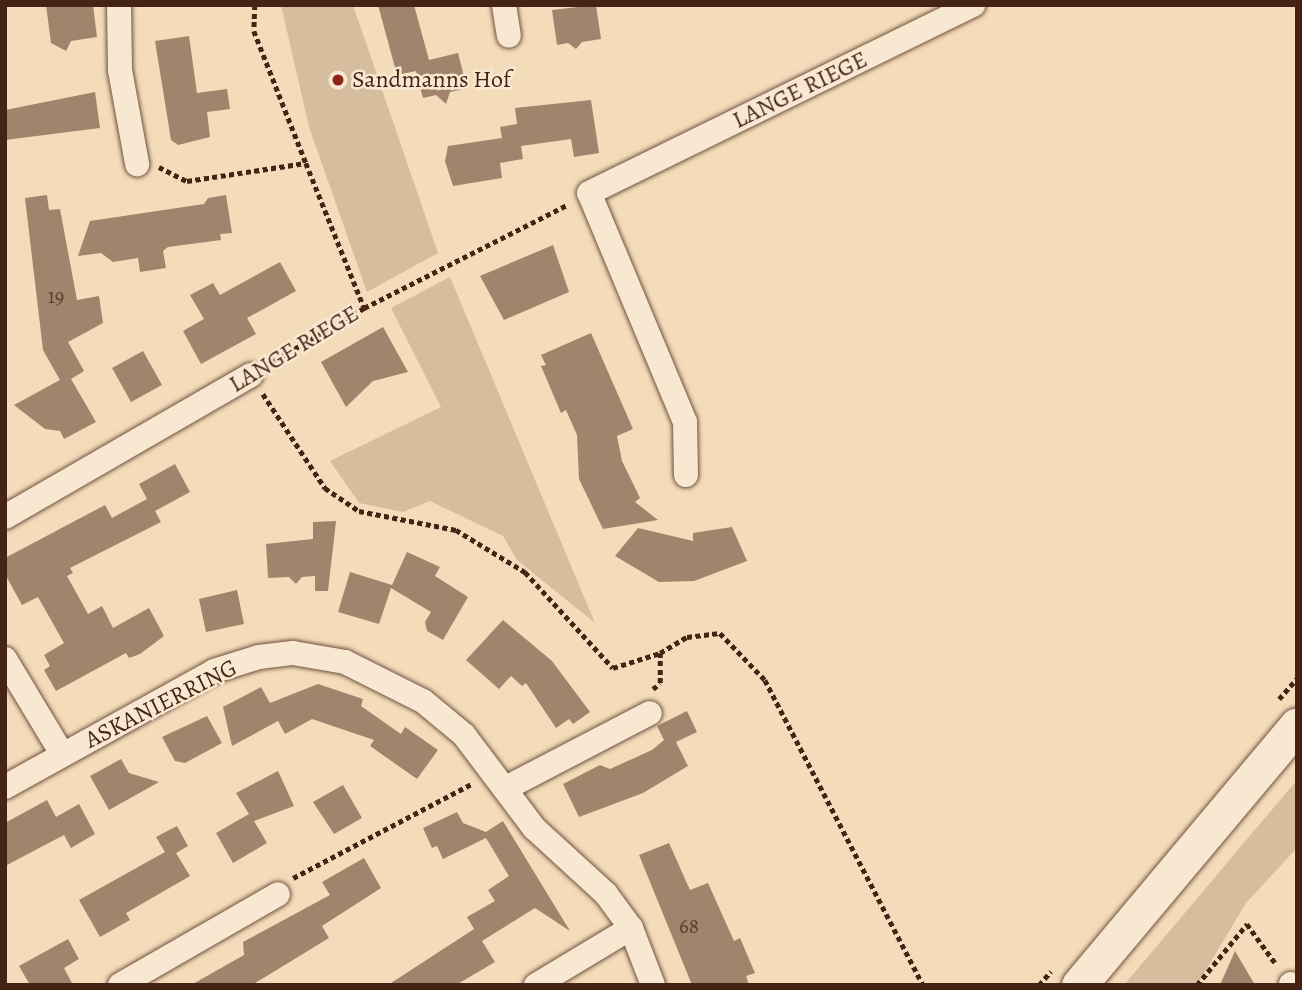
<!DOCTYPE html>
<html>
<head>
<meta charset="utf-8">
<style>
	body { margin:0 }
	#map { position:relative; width:1302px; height:990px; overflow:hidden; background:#f4dcba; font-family:Alegreya,serif }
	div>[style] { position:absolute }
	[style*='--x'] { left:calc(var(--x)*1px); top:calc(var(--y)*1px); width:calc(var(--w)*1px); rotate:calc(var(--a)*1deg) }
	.green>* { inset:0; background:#d6bd9e }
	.building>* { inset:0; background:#a0846b }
	.path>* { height:4.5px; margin-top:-2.25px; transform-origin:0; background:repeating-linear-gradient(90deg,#452416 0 5px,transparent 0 8.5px) }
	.roads { filter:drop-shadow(0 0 2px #71523f) drop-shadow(0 0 2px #71523f) }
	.minor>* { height:24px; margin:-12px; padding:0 12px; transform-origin:12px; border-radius:12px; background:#f8e8d2 }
	.secondary>* { height:35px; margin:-17.5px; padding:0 17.5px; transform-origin:17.5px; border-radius:17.5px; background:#f8e8d2 }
	.dots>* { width:19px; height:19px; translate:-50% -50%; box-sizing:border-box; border:4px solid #f8e8d2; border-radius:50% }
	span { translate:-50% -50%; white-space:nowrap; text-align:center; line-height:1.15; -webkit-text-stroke:5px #f8e8d2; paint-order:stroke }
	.number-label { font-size:21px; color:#5c3c2b }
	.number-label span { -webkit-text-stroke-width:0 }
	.poi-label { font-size:24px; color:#452416 }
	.left { translate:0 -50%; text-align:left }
	.street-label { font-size:24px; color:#452416 }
	.frame { position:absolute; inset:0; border:7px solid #452416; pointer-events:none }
</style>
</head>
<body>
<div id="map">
	<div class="green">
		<div style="clip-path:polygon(281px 5px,353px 5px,438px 253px,367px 292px,309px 127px)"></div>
		<div style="clip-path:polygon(450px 277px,595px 623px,517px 560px,503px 536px,430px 501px,403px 512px,359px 503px,330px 461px,441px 407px,391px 308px)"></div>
		<div style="clip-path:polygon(1297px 780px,1297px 848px,1246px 903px,1197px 985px,1124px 985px)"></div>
	</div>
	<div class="building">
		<div style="clip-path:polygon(46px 5px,93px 5px,97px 37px,71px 41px,66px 51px,51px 43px)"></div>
		<div style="clip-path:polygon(378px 5px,414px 5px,429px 60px,458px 53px,467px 88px,450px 92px,446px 104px,436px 95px,423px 98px,416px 71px,397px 75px)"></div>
		<div style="clip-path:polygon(596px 5px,601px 39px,582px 42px,576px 49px,568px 43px,557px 45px,552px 10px)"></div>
		<div style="clip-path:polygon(189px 36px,197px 93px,227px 89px,230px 109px,207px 112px,210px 137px,178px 145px,171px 140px,155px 41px)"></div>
		<div style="clip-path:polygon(95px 92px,100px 128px,5px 140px,5px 110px)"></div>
		<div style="clip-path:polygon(591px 100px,599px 153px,574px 157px,571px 139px,521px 146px,523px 159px,500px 163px,502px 178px,453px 186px,445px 161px,448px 146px,502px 138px,500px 127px,517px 124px,515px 108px)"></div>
		<div style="clip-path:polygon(47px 195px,49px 210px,60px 209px,77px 300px,99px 296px,103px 323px,68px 342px,84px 371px,71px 379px,96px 422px,64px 439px,60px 431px,45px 429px,14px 405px,60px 380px,43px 350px,25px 198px)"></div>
		<div style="clip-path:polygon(226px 195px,232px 233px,220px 234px,221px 240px,168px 247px,163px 251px,166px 268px,140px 272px,138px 258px,113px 262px,101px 253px,78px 256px,90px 221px,204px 204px,208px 198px)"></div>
		<div style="clip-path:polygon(553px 245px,569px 292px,504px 320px,480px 276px)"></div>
		<div style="clip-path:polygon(280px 262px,296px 291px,247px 318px,256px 334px,201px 364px,183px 331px,204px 319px,190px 295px,213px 283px,220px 295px)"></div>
		<div style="clip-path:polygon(383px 327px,408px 372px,373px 381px,346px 407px,321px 362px)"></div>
		<div style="clip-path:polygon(591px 333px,633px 429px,617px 436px,622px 461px,640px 498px,635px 502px,658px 520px,603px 529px,579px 479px,577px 435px,566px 410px,561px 413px,541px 366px,546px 365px,541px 355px)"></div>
		<div style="clip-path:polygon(143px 351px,162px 385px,131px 402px,112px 368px)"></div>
		<div style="clip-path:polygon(175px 464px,190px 492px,155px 511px,161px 522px,70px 568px,73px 573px,67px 576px,88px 614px,102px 606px,113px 628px,149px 608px,164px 636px,140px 654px,129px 658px,126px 653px,56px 691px,44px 670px,50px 666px,44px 655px,64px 643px,38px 597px,22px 605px,5px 574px,5px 558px,105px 505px,112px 518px,147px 499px,139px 484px)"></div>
		<div style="clip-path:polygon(336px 521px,328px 591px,315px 591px,315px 576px,302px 577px,296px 584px,289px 577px,268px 578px,266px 544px,313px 539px,313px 522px)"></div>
		<div style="clip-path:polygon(732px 527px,747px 561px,694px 581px,659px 582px,615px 556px,638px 528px,693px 541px,693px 533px)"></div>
		<div style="clip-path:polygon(407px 552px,440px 567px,435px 576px,468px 597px,443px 640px,427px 631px,425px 622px,431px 612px,391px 588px,379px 624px,338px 612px,350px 572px,392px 585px)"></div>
		<div style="clip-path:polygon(237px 590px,244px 624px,206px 632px,199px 599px)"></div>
		<div style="clip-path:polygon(503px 620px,552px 661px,590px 712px,573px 724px,569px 719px,556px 728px,526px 683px,522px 686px,511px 676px,499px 689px,466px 660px)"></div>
		<div style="clip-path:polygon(318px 684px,363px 699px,361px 706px,401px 734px,405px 727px,438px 750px,417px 779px,370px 746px,374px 740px,312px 719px,285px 734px,278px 721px,232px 746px,223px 707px,261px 687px,270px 703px)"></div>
		<div style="clip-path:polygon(687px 711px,697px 732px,676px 742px,688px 766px,643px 793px,579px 817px,563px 784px,600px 765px,610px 769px,652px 750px,664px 740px,657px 726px)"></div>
		<div style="clip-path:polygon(207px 716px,222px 743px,185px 763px,175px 761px,162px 737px)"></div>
		<div style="clip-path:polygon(121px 759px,129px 773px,159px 782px,109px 810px,90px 776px)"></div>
		<div style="clip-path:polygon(278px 771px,294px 806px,254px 821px,267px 843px,233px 863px,216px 833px,249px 814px,236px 793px)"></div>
		<div style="clip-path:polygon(343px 785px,362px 818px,334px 834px,313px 802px)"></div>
		<div style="clip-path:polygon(47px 800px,56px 817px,79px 804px,95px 834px,71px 848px,64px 835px,5px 866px,5px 823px)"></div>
		<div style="clip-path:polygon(457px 812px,463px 823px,486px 832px,503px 821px,570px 931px,535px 908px,482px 941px,495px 962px,456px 985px,388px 985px,474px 929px,467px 917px,495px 901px,488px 890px,509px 876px,486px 838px,443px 859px,437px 846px,432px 848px,423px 828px)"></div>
		<div style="clip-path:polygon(177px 826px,188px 846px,176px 853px,190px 876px,126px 913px,130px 920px,100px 937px,79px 900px,165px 852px,156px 837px)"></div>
		<div style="clip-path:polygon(669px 843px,690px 890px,708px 883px,734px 941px,740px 938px,755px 973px,746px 976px,749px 985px,692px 985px,639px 855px)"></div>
		<div style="clip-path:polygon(364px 858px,381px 888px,322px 926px,329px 938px,252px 985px,191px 985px,244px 955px,243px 942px,330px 895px,322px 882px)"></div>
		<div style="clip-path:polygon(68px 939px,79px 959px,64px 968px,73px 985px,30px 985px,19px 966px)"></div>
		<div style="clip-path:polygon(1235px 951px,1255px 985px,1220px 985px)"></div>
	</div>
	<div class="path">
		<div style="--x:255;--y:5;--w:26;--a:92"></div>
		<div style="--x:254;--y:31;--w:142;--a:68.5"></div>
		<div style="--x:159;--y:167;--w:31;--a:27"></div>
		<div style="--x:187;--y:181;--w:120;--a:-8.6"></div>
		<div style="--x:306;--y:163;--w:155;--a:68.1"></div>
		<div style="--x:272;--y:362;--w:107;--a:-30.4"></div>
		<div style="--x:364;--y:308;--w:228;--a:-26.9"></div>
		<div style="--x:263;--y:394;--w:113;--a:56.6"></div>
		<div style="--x:325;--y:488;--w:41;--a:34.1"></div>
		<div style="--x:359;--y:511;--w:99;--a:11.1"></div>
		<div style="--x:456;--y:530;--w:81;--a:31.3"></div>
		<div style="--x:525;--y:572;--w:130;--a:47.5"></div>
		<div style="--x:613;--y:668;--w:49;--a:-17.7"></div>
		<div style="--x:660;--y:653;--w:31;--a:-31"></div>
		<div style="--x:687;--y:637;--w:33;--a:-7"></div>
		<div style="--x:720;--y:633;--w:65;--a:46.2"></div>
		<div style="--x:765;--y:680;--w:343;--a:62.6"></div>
		<div style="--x:653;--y:689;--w:9;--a:-41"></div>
		<div style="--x:660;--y:683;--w:30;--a:-90"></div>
		<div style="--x:1279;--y:699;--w:28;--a:-49"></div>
		<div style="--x:293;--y:878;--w:201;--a:-27.8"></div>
		<div style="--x:1039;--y:985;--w:18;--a:-49"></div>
		<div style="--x:1197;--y:985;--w:79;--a:-50.7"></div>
		<div style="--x:1247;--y:924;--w:49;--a:54.1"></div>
	</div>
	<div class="roads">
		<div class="minor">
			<div style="--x:119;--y:5;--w:65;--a:89.1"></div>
			<div style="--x:120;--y:70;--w:96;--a:79.7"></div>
			<div style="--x:504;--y:5;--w:31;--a:81"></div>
			<div style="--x:686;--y:475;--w:53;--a:-91.1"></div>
			<div style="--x:685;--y:422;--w:248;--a:-112.7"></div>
			<div style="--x:589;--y:193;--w:428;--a:-26.1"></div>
			<div style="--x:5;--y:517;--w:284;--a:-30"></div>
			<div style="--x:5;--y:659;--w:111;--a:59"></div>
			<div style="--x:5;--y:787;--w:239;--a:-29"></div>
			<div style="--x:214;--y:671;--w:47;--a:-17.3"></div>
			<div style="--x:259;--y:657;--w:34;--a:-7"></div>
			<div style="--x:293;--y:653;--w:53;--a:9.8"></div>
			<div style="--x:345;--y:662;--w:87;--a:26.6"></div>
			<div style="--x:423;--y:701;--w:53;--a:39.7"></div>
			<div style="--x:464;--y:735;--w:116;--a:53"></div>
			<div style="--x:534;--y:828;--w:98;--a:42.5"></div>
			<div style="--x:606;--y:894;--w:42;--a:53.7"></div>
			<div style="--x:631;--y:928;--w:111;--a:149"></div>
			<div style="--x:506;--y:788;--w:162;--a:-27.5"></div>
			<div style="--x:631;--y:928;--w:61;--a:68.9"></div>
			<div style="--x:1291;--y:984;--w:1;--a:90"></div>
			<div style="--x:120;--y:985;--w:182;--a:-29.9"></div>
		</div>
		<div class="secondary">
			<div style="--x:1079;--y:985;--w:339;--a:-50"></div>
		</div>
	</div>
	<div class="dots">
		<div style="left:338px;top:80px;background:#8f2418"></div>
	</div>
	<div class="number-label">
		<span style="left:56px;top:296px">19</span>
		<span style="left:689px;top:926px">68</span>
	</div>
	<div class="poi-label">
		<span class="left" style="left:352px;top:80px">Sandmanns Hof</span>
	</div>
	<div class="street-label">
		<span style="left:800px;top:90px;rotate:-26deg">LANGE RIEGE</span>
		<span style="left:294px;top:349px;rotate:-31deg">LANGE RIEGE</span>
		<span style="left:161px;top:704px;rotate:-27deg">ASKANIERRING</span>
	</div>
	<div class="frame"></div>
</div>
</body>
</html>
